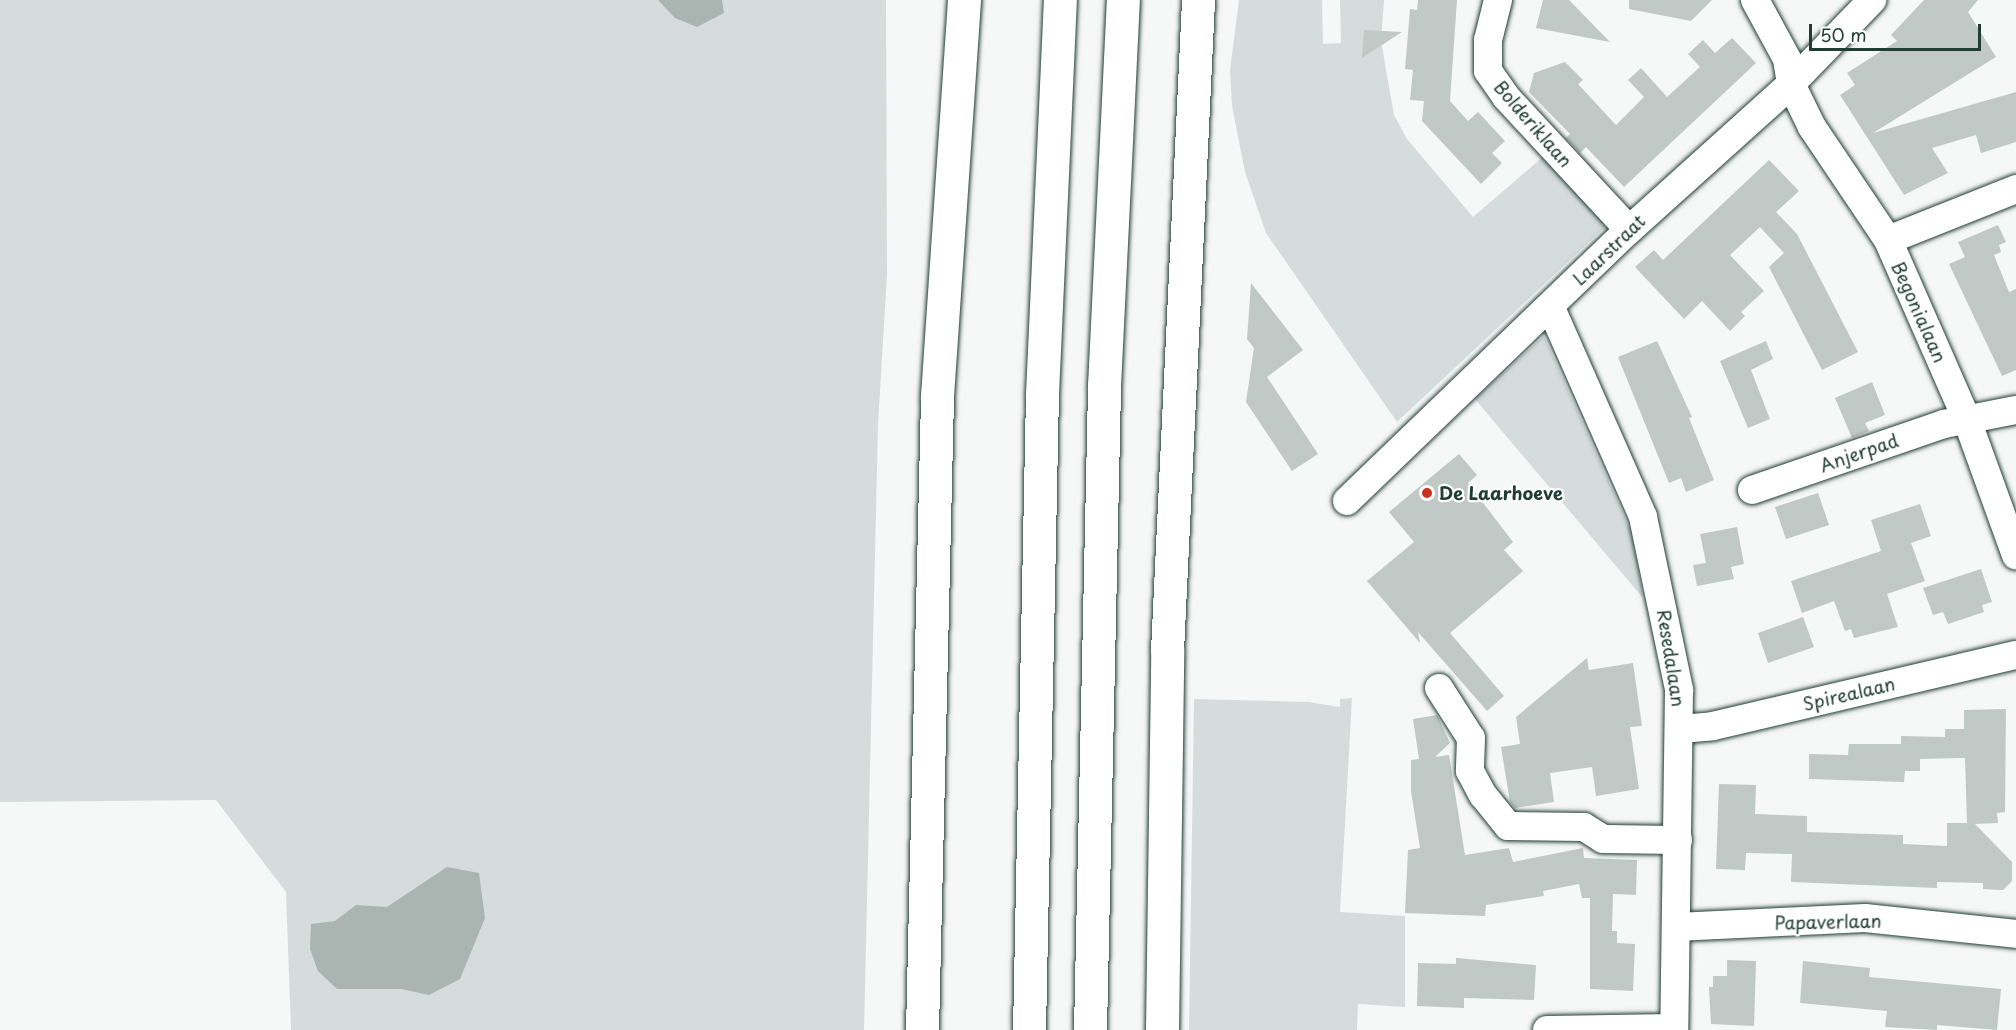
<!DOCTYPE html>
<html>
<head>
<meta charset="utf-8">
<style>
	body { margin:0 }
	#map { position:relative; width:2016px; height:1030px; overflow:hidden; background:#f6f7f7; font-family:"Playpen Sans",sans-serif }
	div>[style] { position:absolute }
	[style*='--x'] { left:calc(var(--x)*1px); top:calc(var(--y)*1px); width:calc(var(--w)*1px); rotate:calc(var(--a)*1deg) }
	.green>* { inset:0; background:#d6dcdb }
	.water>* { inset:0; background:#aab5b1 }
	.building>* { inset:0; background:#c0c9c6 }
	.roads { filter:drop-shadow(0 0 2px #1f3d34) drop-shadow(0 0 2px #1f3d34) }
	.minor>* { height:28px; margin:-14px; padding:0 14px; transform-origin:14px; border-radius:14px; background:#fff }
	.highway>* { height:33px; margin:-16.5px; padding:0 16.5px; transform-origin:16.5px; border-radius:16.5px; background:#fff }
	.dots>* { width:16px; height:16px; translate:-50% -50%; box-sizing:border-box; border:3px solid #fff; border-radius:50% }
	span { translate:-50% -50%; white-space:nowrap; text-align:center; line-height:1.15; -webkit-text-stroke:4.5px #fff; paint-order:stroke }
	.street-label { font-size:18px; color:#1f3d34 }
	.poi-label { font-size:18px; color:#1f3d34; font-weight:700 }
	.left { translate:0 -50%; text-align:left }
	.scale { position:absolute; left:1809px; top:24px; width:172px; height:27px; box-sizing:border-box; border:3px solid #1f3d34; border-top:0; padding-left:8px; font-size:18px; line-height:21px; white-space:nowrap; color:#1f3d34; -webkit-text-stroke:4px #fff; paint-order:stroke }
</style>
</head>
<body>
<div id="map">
	<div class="green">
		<div style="clip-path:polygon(0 0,886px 0,887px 275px,878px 424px,864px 1030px,291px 1030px,286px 892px,216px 800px,0 802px)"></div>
		<div style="clip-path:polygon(1239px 0,1322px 0,1323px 44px,1341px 43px,1340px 0,1384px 0,1381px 41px,1394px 115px,1407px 139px,1473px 217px,1544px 156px,1605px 222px,1604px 228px,1397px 422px,1266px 233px,1245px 172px,1232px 106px,1230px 70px)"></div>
		<div style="clip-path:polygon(1544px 336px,1632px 534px,1643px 598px,1475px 399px)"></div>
		<div style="clip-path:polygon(1352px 698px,1340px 912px,1405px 916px,1405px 1007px,1358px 1004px,1357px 1030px,1189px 1030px,1194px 699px,1308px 702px,1340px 707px,1340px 699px)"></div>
	</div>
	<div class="water">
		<div style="clip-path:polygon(658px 0,722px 0,724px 13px,697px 27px,675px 18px)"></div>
		<div style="clip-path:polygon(447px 867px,479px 873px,485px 918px,460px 979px,429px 995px,401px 989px,337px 989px,318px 971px,310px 949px,311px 924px,335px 921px,356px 905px,387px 907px)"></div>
	</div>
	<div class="building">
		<div style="clip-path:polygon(1418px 0,1457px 0,1450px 101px,1468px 121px,1478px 112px,1505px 141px,1492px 153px,1502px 163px,1481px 184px,1422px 121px,1424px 101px,1410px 100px,1413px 70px,1405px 69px,1410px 9px,1417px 10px)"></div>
		<div style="clip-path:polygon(1543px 0,1569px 0,1610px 42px,1536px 28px)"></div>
		<div style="clip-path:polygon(1629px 0,1712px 0,1691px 21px,1629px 9px)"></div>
		<div style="clip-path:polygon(1924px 0,1978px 0,1968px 12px,1996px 57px,1873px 133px,2016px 92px,2016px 142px,1981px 153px,1976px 135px,1932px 148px,1948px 173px,1904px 195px,1840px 95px,1855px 85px,1847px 73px,1897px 41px,1891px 35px)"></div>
		<div style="clip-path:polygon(1364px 30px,1402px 32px,1362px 58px)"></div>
		<div style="clip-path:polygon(1732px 38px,1756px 63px,1624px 187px,1586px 147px,1580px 153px,1566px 138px,1570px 134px,1529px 92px,1534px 73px,1565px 62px,1583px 80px,1578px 84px,1616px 125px,1644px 97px,1628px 80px,1641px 68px,1667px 97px,1700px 67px,1688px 54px,1703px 40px,1715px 53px)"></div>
		<div style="clip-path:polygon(1769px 160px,1799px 191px,1776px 212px,1797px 234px,1858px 352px,1822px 370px,1769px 267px,1784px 253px,1760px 227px,1730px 255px,1764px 291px,1741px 312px,1745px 316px,1730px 331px,1702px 301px,1684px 319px,1635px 267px,1654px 250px,1663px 260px)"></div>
		<div style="clip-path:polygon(1998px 225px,2006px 242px,1999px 245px,2001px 252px,1994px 255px,2009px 292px,2016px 289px,2016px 370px,2002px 376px,1949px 264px,1965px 257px,1958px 242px)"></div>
		<div style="clip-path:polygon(1251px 283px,1303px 350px,1267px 377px,1318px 454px,1292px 471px,1246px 402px,1254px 348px,1247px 339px)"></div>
		<div style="clip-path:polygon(1657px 341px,1692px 417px,1689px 418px,1714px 480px,1686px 492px,1681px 478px,1669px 483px,1618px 357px)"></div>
		<div style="clip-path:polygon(1766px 341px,1773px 359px,1751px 370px,1770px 419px,1748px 428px,1720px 361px)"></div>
		<div style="clip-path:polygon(1872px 382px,1885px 415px,1865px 423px,1869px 431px,1852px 438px,1835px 398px)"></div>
		<div style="clip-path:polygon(1459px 454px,1477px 475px,1468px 483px,1513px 542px,1504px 550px,1523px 571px,1450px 633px,1504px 696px,1487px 711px,1418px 632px,1420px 643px,1367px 581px,1414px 542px,1389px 512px)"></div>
		<div style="clip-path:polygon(1818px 493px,1829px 525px,1786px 539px,1775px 507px)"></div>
		<div style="clip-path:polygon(1920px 504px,1931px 536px,1911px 543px,1925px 581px,1887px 594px,1898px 627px,1854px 638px,1851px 629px,1845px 631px,1834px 601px,1802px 613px,1791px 581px,1881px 551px,1871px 520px)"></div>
		<div style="clip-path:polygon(1737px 527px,1744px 564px,1731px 567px,1734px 579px,1697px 586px,1693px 565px,1706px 563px,1700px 534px)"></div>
		<div style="clip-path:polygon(1981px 569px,1992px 602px,1982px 605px,1984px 612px,1948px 624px,1943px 612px,1933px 615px,1923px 588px)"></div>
		<div style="clip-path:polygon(1803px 617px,1814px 647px,1768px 663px,1758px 633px)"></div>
		<div style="clip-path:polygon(1587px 658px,1589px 670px,1633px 663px,1642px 726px,1630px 727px,1639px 789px,1596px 796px,1592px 767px,1550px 773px,1554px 802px,1515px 808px,1510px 802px,1501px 747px,1520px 744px,1516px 717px)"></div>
		<div style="clip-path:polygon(2006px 709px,2005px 812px,1997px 813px,1998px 823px,1975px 824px,2012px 862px,2012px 881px,2003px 890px,1983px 889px,1983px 883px,1937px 882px,1937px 888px,1791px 882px,1792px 854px,1746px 853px,1745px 870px,1716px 869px,1719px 784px,1756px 785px,1755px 814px,1807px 816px,1807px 832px,1903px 835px,1903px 844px,1947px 846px,1947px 823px,1967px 823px,1965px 758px,1920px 759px,1920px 771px,1905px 771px,1904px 782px,1809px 779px,1809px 754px,1848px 755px,1849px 744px,1901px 744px,1901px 736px,1945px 737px,1945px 729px,1964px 729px,1964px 710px)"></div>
		<div style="clip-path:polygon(1437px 715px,1450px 743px,1435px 757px,1449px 755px,1465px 855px,1509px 848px,1513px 862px,1583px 848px,1584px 858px,1637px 860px,1636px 895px,1613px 894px,1612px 931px,1617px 931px,1617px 943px,1635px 944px,1633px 991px,1590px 989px,1590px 898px,1582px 898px,1579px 884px,1543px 891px,1544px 896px,1486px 905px,1485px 916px,1405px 913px,1408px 850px,1420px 848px,1411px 791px,1411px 760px,1419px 759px,1413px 719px)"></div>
		<div style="clip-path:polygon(1456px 958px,1536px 965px,1534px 1000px,1464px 998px,1464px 1008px,1417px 1006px,1418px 963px,1456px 964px)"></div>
		<div style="clip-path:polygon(1727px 960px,1756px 961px,1754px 1026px,1711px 1024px,1709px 987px,1713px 987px,1713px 976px,1727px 976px)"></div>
		<div style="clip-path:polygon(1803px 961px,1870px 968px,1869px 977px,2001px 989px,1997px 1030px,1937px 1025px,1937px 1030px,1885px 1027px,1887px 1011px,1800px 1003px)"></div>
	</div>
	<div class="roads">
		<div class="minor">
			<div style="--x:1498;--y:0;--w:41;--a:104"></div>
			<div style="--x:1488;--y:40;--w:31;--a:90"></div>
			<div style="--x:1488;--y:71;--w:32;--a:55"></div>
			<div style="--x:1506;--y:97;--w:181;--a:47.2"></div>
			<div style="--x:1755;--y:0;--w:67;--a:61.5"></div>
			<div style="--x:1787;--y:59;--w:25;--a:81"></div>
			<div style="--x:1791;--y:84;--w:48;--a:64"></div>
			<div style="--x:1812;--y:127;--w:136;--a:56.1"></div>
			<div style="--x:1888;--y:240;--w:197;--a:66.3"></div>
			<div style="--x:1967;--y:420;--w:144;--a:70.1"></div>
			<div style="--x:1888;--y:240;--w:138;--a:-21.7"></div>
			<div style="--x:1551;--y:308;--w:228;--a:66.2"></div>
			<div style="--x:1643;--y:517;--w:177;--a:78.2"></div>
			<div style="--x:1679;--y:690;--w:340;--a:90.8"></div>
			<div style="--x:1752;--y:490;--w:203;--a:-19"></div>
			<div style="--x:1944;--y:424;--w:73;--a:-11"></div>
			<div style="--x:1347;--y:501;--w:391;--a:-43.9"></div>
			<div style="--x:1629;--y:230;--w:218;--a:-42"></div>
			<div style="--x:1791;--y:84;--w:117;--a:-46"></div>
			<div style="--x:1439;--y:688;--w:59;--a:57.4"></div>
			<div style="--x:1471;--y:738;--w:33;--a:92"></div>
			<div style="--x:1470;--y:771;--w:27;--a:62"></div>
			<div style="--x:1483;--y:795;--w:40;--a:51"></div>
			<div style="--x:1508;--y:826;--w:76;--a:0.8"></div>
			<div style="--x:1584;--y:827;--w:22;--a:32"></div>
			<div style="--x:1603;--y:839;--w:75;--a:0.8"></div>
			<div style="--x:1681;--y:729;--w:32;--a:-5"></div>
			<div style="--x:1713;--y:726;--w:311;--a:-13.2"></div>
			<div style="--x:1676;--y:927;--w:189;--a:-2.7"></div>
			<div style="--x:1865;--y:918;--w:152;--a:6"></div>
			<div style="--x:1547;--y:1030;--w:127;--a:-0.9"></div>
		</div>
		<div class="highway">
			<div style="--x:922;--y:1030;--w:634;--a:-88.64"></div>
			<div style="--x:937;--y:396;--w:397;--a:-86.1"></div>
			<div style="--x:1029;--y:1030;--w:636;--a:-88.83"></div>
			<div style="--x:1042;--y:394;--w:394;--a:-87.4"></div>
			<div style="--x:1090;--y:1030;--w:644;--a:-88.75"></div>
			<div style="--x:1104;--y:386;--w:386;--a:-87.2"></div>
			<div style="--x:1162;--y:1030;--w:379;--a:-89.2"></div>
			<div style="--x:1167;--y:651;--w:652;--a:-87.27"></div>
		</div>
	</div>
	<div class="dots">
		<div style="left:1427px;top:493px;background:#c8321e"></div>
	</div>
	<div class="street-label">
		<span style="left:1533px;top:124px;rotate:49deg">Bolderiklaan</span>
		<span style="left:1609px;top:250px;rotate:-44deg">Laarstraat</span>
		<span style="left:1919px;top:312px;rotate:66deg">Begonialaan</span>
		<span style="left:1859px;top:453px;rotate:-19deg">Anjerpad</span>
		<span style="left:1671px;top:658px;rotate:81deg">Resedalaan</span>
		<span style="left:1849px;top:694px;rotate:-13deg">Spirealaan</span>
		<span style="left:1828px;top:922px;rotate:-1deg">Papaverlaan</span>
	</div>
	<div class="poi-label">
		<span class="left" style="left:1439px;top:493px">De Laarhoeve</span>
	</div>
	<div class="scale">50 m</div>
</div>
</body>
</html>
